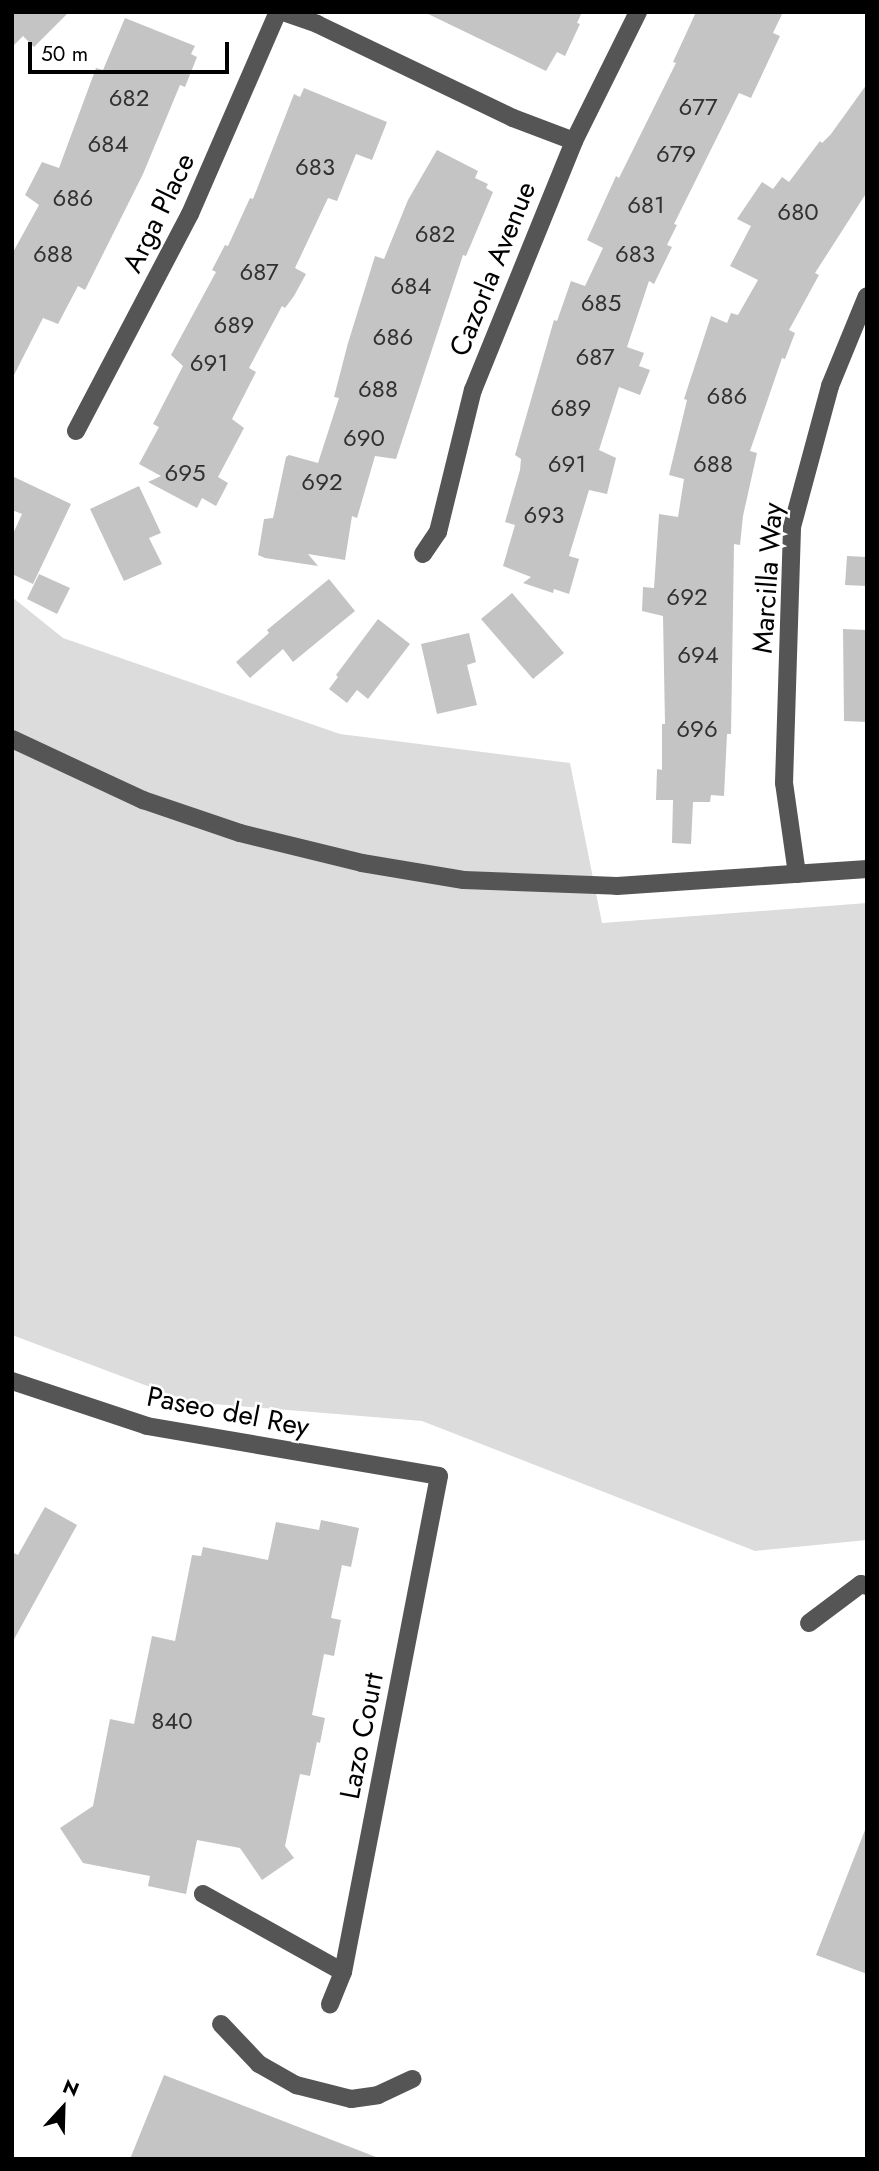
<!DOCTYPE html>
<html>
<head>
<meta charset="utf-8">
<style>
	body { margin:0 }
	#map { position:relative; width:879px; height:2171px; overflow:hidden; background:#fff; font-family:Jost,sans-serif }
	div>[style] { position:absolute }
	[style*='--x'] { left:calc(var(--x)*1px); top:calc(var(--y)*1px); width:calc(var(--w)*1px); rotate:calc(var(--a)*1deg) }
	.green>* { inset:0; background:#dcdcdc }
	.building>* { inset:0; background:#c4c4c4 }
	.minor>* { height:18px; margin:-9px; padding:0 9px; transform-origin:9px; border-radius:9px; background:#555 }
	span { translate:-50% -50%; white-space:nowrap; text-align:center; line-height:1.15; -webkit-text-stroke:5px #fff; paint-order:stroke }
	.number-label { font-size:24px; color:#313131 }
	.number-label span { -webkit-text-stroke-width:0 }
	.street-label { font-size:28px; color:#000 }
	.frame { position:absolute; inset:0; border:14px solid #000; pointer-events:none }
	.north { position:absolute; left:28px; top:2073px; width:70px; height:70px; -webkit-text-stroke:5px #fff; paint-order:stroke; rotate:22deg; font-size:19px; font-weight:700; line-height:28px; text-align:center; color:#000 }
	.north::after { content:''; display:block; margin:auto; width:24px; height:32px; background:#000; clip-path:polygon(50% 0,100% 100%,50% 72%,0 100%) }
	.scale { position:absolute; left:28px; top:42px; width:201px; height:32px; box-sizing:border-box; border:4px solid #000; border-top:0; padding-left:9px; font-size:21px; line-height:24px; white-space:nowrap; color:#000; -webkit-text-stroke:5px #fff; paint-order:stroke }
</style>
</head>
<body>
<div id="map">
	<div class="green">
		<div style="clip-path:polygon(12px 597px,63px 638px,340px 734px,570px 763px,602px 923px,867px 903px,867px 1540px,755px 1551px,422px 1421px,190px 1402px,12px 1335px)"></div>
	</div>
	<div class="building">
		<div style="clip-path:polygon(12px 12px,69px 12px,34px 47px,23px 36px,12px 47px)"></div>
		<div style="clip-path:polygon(424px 12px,582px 12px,577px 23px,580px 24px,565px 56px,557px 52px,546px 71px)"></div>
		<div style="clip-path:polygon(696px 12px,783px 12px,773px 33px,780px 36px,751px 98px,739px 93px,674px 224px,677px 225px,667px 245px,672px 247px,654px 284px,649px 281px,627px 347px,644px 353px,639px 366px,650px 370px,640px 395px,619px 387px,599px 450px,616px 458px,607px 494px,589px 490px,569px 556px,579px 559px,569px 594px,554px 589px,553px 593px,523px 583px,531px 577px,503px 566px,515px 525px,505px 522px,520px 470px,521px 459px,515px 455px,554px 320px,557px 321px,571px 281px,585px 286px,603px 248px,587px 240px,616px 176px,619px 178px,676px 63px,673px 62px)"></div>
		<div style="clip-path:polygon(125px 18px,195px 46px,191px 54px,197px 57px,185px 87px,180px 85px,143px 174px,85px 290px,78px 286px,58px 324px,43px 318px,12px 379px,12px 254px,39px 205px,25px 195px,42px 162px,59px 168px,96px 68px,103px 70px)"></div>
		<div style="clip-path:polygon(867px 84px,867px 192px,815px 273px,819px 275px,789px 330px,795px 333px,785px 359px,782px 358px,750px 451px,757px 453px,743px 516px,740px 545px,734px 544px,731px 734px,727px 734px,724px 796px,711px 795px,710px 802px,693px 802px,691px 844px,672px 843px,673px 800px,656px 800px,657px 769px,662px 770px,662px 724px,665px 724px,663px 616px,642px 611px,643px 587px,654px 588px,659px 514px,678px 517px,684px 479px,669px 475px,687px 400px,684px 399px,711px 316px,727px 323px,731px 313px,738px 315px,758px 280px,730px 266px,751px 226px,737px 219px,762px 182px,773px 189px,782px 177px,789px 182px,820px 141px,822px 143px,831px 134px)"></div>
		<div style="clip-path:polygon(304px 88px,387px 122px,372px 160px,356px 154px,337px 201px,328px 198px,295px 268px,306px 274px,294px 296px,285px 308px,282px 306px,249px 368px,256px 372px,232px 419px,244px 428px,218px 477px,228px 483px,216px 506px,202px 498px,197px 508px,148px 482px,161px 476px,139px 464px,159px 427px,153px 424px,183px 366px,171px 355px,216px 272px,212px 270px,225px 245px,228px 246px,250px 198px,253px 199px,294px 94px,300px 97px)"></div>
		<div style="clip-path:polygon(437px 150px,478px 171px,475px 178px,488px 184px,486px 188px,493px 192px,466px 256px,463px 255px,396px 459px,375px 456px,357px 518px,352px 516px,345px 560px,308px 554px,318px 566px,265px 558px,258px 555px,264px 519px,273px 518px,286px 457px,289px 455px,318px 463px,339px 398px,334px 397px,348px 343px,375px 256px,384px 259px,408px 200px)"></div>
		<div style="clip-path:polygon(12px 476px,71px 504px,33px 584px,12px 574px,12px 536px,22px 514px,12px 510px)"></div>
		<div style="clip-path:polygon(139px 486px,161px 533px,149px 538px,162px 564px,124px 581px,90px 509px)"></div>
		<div style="clip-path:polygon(847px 556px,867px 557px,867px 586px,845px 585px)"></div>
		<div style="clip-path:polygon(39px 574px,70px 588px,57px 614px,27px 599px)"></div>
		<div style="clip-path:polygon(329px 579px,355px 611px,293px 662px,283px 649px,250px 678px,236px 662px,269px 633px,267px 630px)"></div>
		<div style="clip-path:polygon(512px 593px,564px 653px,533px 679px,481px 619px)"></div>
		<div style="clip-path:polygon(378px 619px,410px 644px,368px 699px,357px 690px,347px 703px,329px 689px,338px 677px,336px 675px)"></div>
		<div style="clip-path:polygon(843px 629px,867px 630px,867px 722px,844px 721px)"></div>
		<div style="clip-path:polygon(469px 633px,476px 662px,467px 665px,477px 705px,437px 714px,421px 644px)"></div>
		<div style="clip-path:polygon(45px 1507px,77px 1525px,12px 1643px,12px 1552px,18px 1555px)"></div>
		<div style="clip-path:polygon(321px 1520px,359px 1528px,351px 1567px,342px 1565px,331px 1618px,341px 1620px,334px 1656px,324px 1654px,312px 1715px,325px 1718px,320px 1743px,317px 1742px,310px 1776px,300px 1774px,285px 1846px,294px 1858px,262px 1880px,240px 1848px,197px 1840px,186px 1894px,148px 1886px,150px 1876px,83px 1863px,60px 1828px,93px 1806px,110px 1719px,134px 1724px,152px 1636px,175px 1641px,192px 1555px,201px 1556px,203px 1547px,268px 1560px,276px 1522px,319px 1530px)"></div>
		<div style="clip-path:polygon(865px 1830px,867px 1830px,867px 1974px,816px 1955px)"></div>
		<div style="clip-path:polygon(164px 2075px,376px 2157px,376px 2159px,130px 2159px)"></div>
	</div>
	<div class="minor">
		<div style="--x:283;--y:12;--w:36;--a:19"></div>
		<div style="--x:317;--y:24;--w:217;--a:25.6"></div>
		<div style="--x:513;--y:118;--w:65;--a:20.7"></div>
		<div style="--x:76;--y:431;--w:245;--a:-62.3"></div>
		<div style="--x:190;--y:214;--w:220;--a:-66.5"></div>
		<div style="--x:423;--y:554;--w:27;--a:-56"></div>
		<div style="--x:438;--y:532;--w:146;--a:-76.2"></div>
		<div style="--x:473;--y:390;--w:269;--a:-67.9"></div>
		<div style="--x:574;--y:141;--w:144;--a:-63.6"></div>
		<div style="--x:12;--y:739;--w:145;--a:25"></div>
		<div style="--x:143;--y:800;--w:102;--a:18.8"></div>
		<div style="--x:240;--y:833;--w:126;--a:13.8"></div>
		<div style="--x:362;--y:863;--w:103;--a:9.5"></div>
		<div style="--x:464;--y:880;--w:153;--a:2.2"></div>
		<div style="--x:617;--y:886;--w:251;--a:-3.9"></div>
		<div style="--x:797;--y:874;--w:92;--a:-98.1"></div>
		<div style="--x:784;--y:783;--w:256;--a:-88.2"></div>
		<div style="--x:792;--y:527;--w:146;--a:-74.9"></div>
		<div style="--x:830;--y:386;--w:97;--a:-67.7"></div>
		<div style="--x:12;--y:1381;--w:142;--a:18.4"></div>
		<div style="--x:147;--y:1426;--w:296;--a:9.7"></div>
		<div style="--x:439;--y:1476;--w:505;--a:100.95"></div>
		<div style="--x:343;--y:1972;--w:35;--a:112"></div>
		<div style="--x:809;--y:1623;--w:65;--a:-36.9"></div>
		<div style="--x:861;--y:1584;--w:6;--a:18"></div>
		<div style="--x:203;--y:1894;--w:160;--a:29.1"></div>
		<div style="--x:221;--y:2024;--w:55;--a:46.5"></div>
		<div style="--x:259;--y:2064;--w:43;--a:29.6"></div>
		<div style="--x:296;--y:2085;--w:57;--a:14.3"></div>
		<div style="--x:351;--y:2099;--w:27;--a:-8"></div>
		<div style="--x:378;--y:2095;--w:38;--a:-25"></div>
	</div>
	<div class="number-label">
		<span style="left:129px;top:98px">682</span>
		<span style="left:698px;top:107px">677</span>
		<span style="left:108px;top:144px">684</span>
		<span style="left:676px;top:154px">679</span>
		<span style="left:315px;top:167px">683</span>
		<span style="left:73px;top:198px">686</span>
		<span style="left:646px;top:205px">681</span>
		<span style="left:798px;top:212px">680</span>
		<span style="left:435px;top:234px">682</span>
		<span style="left:53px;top:254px">688</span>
		<span style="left:635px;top:254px">683</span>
		<span style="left:259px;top:272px">687</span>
		<span style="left:411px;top:286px">684</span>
		<span style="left:601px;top:303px">685</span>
		<span style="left:234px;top:325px">689</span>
		<span style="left:393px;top:337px">686</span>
		<span style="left:595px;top:357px">687</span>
		<span style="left:209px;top:363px">691</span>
		<span style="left:378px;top:389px">688</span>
		<span style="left:727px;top:396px">686</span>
		<span style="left:571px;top:408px">689</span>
		<span style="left:364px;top:438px">690</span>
		<span style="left:567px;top:464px">691</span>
		<span style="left:713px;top:464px">688</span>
		<span style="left:185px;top:473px">695</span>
		<span style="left:322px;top:482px">692</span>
		<span style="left:544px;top:515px">693</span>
		<span style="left:687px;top:597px">692</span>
		<span style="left:698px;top:655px">694</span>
		<span style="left:697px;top:729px">696</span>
		<span style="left:172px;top:1721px">840</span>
	</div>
	<div class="street-label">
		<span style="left:159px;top:213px;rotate:-64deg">Arga Place</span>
		<span style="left:493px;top:269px;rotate:-68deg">Cazorla Avenue</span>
		<span style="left:768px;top:578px;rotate:-86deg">Marcilla Way</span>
		<span style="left:228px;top:1412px;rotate:11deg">Paseo del Rey</span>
		<span style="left:362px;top:1736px;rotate:-79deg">Lazo Court</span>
	</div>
	<div class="frame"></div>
	<div class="north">N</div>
	<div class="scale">50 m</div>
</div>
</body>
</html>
